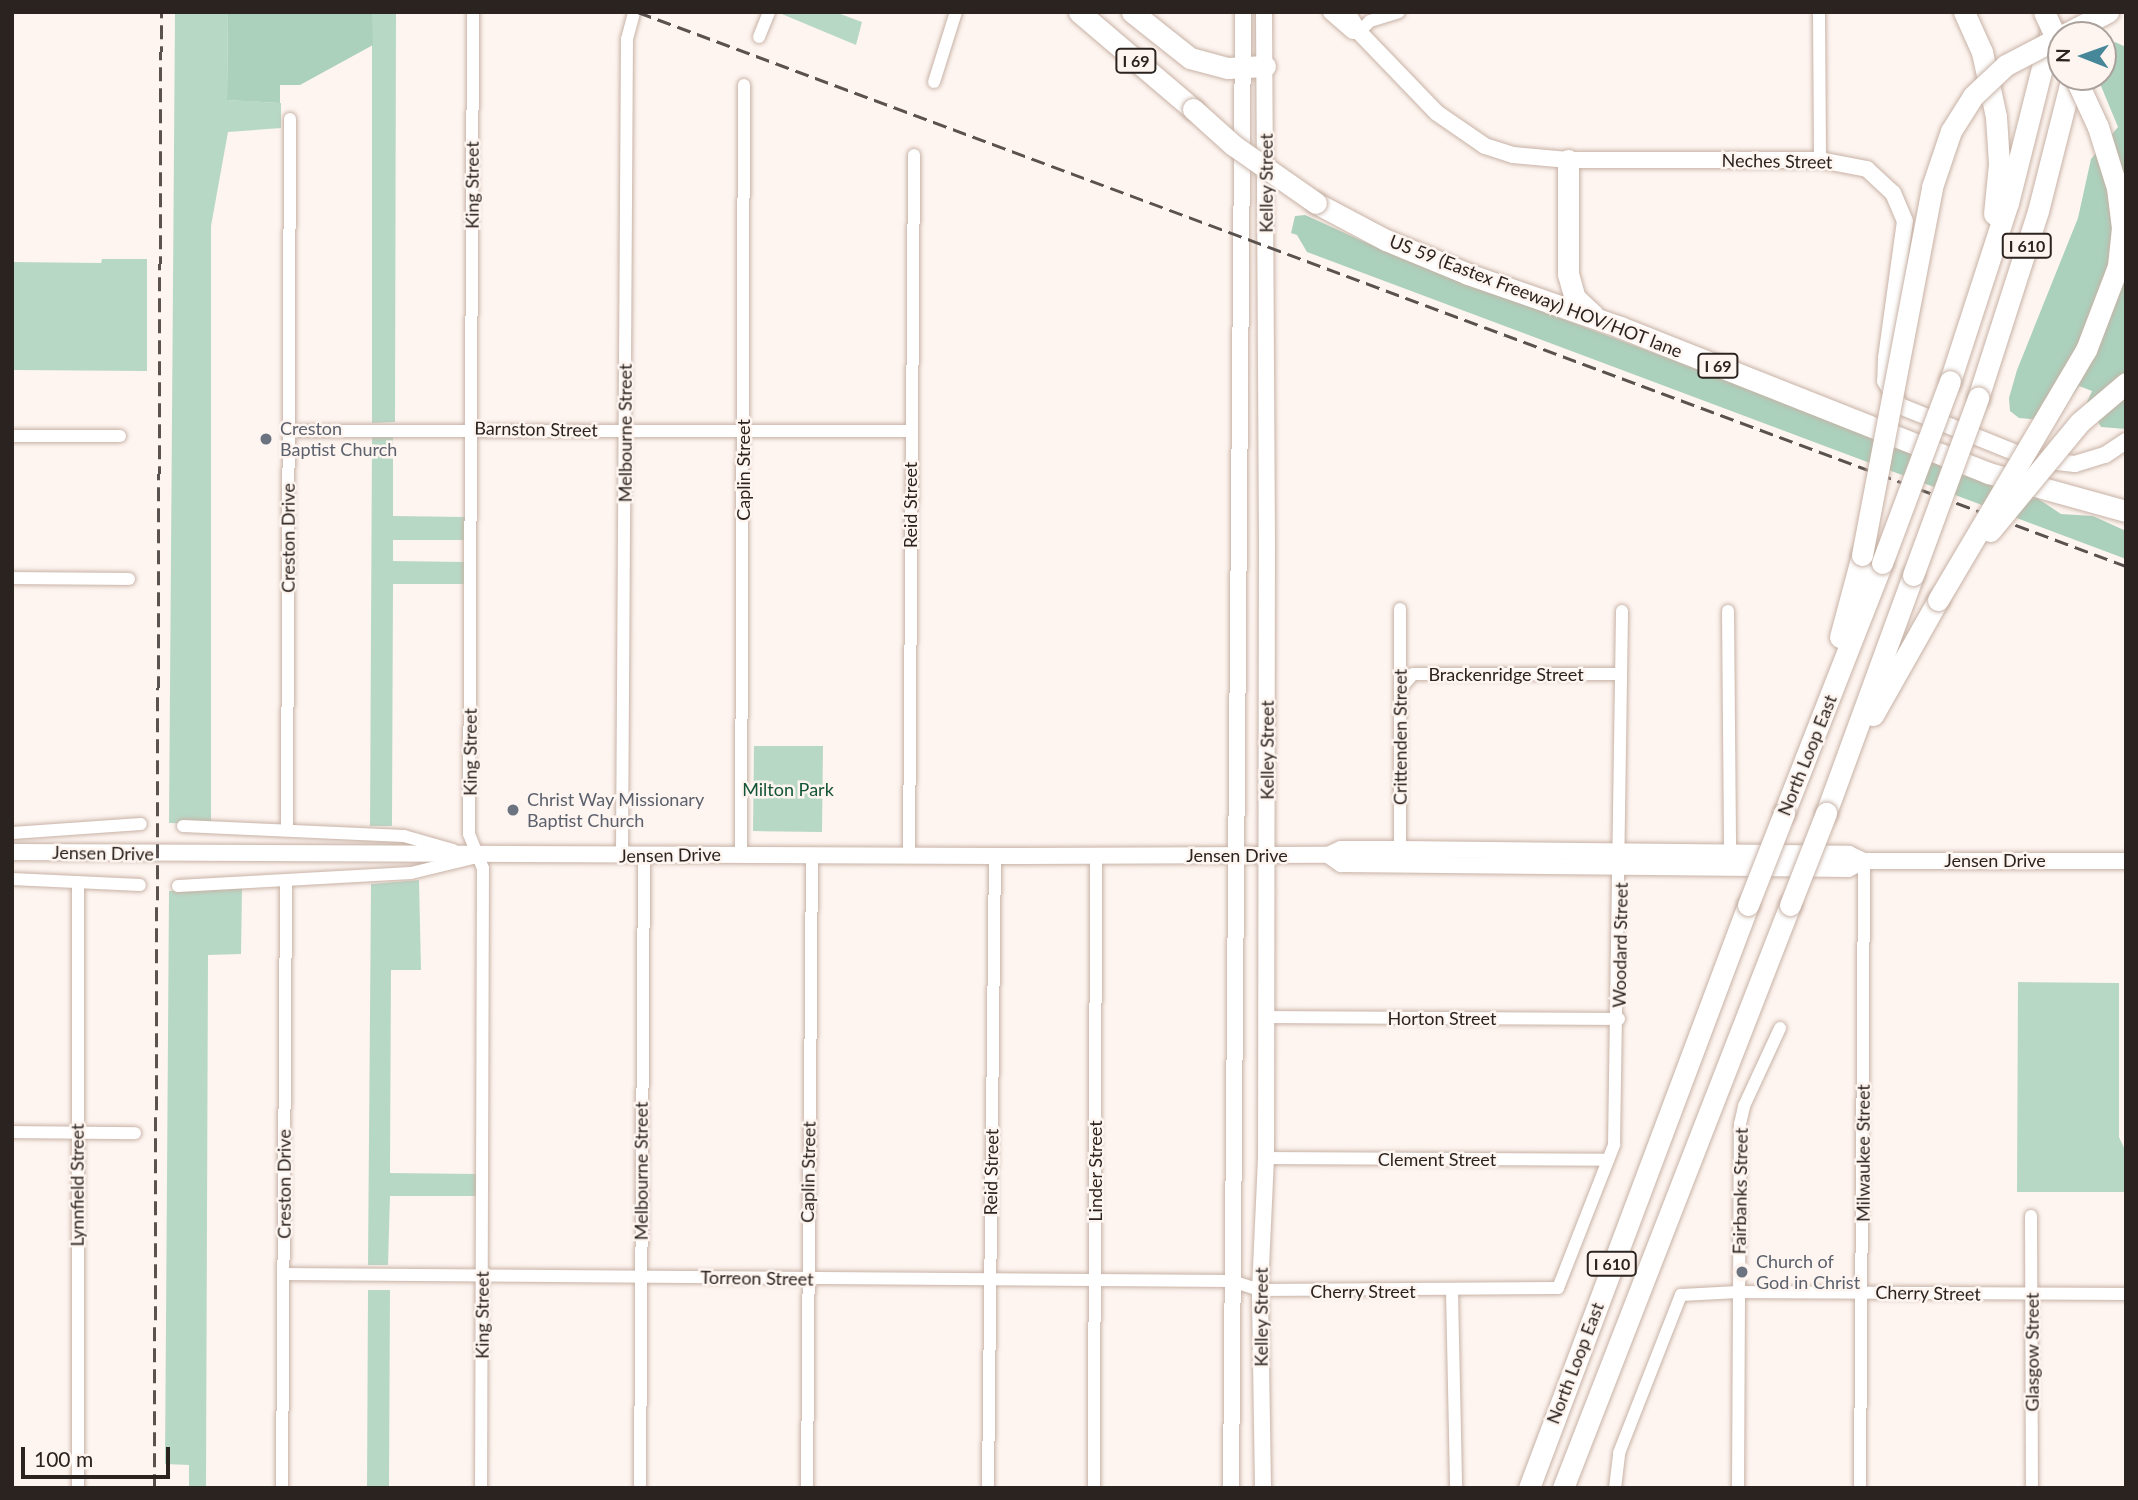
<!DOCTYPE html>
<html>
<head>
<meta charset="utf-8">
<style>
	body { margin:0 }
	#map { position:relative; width:2138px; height:1500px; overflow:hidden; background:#fef5f0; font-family:Lato,sans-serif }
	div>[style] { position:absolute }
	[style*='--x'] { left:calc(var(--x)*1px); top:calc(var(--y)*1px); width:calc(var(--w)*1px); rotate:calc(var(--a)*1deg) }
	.green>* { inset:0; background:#b8d8c6 }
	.forest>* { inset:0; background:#abd0bc }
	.roads { filter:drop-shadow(0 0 2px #c7b2a6) drop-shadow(0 0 2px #c7b2a6) }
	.minor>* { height:12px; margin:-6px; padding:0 6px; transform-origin:6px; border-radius:6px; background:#fff }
	.secondary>* { height:16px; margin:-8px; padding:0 8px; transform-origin:8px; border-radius:8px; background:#fff }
	.motorway>* { height:21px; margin:-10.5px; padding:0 10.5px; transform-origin:10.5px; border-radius:10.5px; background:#fff }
	.rail>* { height:2.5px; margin-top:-1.25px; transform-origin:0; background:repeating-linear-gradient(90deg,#5a524e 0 14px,transparent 0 21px) }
	.bridges { filter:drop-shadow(0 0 2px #c7b2a6) drop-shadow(0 0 2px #c7b2a6) }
	.motorway-bridge>* { height:21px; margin:-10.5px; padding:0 10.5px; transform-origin:10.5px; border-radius:10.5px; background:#fff }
	.dots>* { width:19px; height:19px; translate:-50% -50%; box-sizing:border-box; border:4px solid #fef5f0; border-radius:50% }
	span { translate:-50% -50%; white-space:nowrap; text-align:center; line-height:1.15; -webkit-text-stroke:5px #fef5f0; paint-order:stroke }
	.shield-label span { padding:2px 5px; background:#fef5f0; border:2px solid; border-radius:5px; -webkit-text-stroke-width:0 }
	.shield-label { font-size:16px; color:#2b231f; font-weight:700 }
	.street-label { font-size:18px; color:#2b231f }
	.worship-label { font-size:18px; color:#5b616d }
	.left { translate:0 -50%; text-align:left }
	.park-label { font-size:18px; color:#135439 }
	.frame { position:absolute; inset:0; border:14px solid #2b231f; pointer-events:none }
	.north { position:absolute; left:2047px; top:21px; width:70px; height:70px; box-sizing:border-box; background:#fef5f0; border:2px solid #aaa19c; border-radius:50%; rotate:271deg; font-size:19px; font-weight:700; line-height:28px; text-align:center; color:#2b231f }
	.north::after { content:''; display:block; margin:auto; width:24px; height:32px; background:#468899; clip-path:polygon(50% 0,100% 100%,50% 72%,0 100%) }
	.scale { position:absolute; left:21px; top:1447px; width:149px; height:32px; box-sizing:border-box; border:4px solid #2b231f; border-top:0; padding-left:9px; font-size:21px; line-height:24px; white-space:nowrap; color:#2b231f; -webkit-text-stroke:5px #fef5f0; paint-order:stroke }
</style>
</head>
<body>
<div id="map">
	<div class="green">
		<div style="clip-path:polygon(175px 12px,228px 12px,227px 100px,281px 103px,281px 128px,228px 132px,211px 226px,211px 824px,169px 823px)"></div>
		<div style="clip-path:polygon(372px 12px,396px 12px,395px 422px,372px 423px)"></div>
		<div style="clip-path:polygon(777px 12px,835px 12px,862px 22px,856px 45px)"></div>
		<div style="clip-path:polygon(102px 259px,147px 259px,147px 371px,12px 370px,12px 262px,101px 263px)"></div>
		<div style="clip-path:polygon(372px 435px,393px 435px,393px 516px,466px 517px,466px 540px,393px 540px,393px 561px,465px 562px,465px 584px,393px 584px,392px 826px,370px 826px)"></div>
		<div style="clip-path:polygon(754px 746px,823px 746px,822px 832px,753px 831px)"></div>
		<div style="clip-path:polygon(419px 880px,421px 970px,391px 970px,390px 1173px,477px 1174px,477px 1196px,390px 1196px,388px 1265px,368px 1265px,371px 884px)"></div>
		<div style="clip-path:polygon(242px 888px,241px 954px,208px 955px,206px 1488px,189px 1488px,189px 1465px,165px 1464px,169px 891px)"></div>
		<div style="clip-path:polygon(2018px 982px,2119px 983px,2119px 1137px,2126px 1152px,2126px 1192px,2017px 1192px)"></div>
		<div style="clip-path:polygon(368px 1290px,390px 1290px,389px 1488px,367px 1488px)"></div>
	</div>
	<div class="forest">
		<div style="clip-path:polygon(228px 12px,372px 12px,373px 45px,300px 85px,280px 85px,280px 103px,227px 100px)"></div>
		<div style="clip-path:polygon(2115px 42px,2126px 47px,2126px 429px,2101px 427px,2087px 402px,2092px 391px,2079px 386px,2055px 421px,2019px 418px,2010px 411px,2009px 398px,2017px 370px,2078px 218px,2091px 159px,2118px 127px,2101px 86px,2103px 61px)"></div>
		<div style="clip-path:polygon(1305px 215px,1400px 258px,1977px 474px,2037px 498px,2061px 514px,2093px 516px,2126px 531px,2126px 559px,1307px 252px,1297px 235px,1291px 233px,1295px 216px)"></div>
	</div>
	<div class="roads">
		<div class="minor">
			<div style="--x:473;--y:12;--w:822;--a:90.28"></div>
			<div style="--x:469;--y:834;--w:37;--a:68"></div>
			<div style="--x:483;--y:868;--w:620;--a:90.18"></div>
			<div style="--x:1819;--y:12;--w:148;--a:89.6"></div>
			<div style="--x:1359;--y:32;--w:16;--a:-45"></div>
			<div style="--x:1370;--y:21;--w:30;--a:-17"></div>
			<div style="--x:759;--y:37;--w:27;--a:-68"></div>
			<div style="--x:934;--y:82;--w:73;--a:-72.6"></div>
			<div style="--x:289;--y:431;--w:621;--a:0"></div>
			<div style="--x:12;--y:436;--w:108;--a:0"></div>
			<div style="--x:12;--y:578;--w:117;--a:0.5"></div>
			<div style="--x:1728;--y:611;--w:248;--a:89.5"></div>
			<div style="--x:1401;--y:688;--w:18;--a:-49"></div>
			<div style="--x:1413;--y:674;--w:207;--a:0"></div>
			<div style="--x:183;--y:826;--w:221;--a:2.6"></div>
			<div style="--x:404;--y:836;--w:51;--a:15.9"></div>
			<div style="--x:287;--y:830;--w:711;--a:-89.76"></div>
			<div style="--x:12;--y:833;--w:129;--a:-4"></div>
			<div style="--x:741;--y:854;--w:769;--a:-89.78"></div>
			<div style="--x:622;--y:855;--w:816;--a:-89.65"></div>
			<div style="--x:627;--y:39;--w:28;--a:-75"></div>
			<div style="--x:909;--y:856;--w:701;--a:-89.59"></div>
			<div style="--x:1400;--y:857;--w:248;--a:-90"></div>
			<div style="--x:12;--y:879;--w:128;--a:2.7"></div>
			<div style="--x:178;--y:886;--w:233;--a:-3.2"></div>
			<div style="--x:411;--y:873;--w:64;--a:-13.6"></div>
			<div style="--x:1266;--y:1017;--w:353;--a:0.3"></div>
			<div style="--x:12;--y:1132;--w:123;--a:0.5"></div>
			<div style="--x:1266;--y:1158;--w:342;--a:0.3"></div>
			<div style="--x:2031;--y:1216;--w:272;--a:89.8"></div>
			<div style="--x:283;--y:1274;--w:949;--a:0.42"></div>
			<div style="--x:1232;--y:1281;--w:29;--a:18"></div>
			<div style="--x:1260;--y:1290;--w:298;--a:-0.4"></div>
			<div style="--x:1558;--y:1288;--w:154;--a:-68.6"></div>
			<div style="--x:1614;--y:1145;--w:534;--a:-89.14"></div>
			<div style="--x:1452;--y:1291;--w:197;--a:88.8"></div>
			<div style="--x:78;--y:1488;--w:606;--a:-90"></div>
			<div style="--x:282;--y:1488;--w:607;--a:-89.62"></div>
			<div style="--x:640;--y:1488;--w:633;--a:-89.64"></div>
			<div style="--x:807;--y:1488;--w:632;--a:-89.55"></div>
			<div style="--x:988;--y:1488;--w:632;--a:-89.37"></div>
			<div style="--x:1094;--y:1488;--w:633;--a:-89.82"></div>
			<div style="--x:1615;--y:1488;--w:35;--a:-83"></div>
			<div style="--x:1619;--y:1453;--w:170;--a:-68.6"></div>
			<div style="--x:1681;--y:1295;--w:57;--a:-3"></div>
			<div style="--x:1738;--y:1292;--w:388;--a:0.3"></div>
			<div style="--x:1738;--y:1488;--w:364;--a:-89.7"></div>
			<div style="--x:1740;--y:1124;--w:18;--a:-77"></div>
			<div style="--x:1744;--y:1106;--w:86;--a:-65.2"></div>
			<div style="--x:1860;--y:1488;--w:627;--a:-89.63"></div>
		</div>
		<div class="secondary">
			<div style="--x:1331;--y:12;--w:29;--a:41"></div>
			<div style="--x:1347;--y:12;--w:23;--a:59"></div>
			<div style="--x:1359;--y:32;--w:112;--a:46.1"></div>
			<div style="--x:1437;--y:113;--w:58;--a:34.5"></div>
			<div style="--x:1485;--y:146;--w:29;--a:18"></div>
			<div style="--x:1513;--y:155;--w:55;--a:5.2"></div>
			<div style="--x:1568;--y:160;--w:252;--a:0"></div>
			<div style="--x:1820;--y:160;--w:48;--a:10.8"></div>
			<div style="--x:1867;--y:169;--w:35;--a:43"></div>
			<div style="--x:1893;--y:193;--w:30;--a:67"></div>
			<div style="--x:1905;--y:221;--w:138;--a:97.9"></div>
			<div style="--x:1886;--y:358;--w:23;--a:92"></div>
			<div style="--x:1885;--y:381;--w:29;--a:59"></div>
			<div style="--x:1900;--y:406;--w:141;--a:22"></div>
			<div style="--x:2031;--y:459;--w:44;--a:6.5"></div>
			<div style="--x:2075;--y:464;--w:31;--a:-17"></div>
			<div style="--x:2105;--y:455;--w:25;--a:-34"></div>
			<div style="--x:12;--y:852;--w:983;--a:0.23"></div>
			<div style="--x:995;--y:856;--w:333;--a:-0.2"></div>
			<div style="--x:1328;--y:855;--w:14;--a:-25"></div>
			<div style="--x:1341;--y:849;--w:59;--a:0"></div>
			<div style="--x:1400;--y:849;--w:449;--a:0.6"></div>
			<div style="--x:1849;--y:854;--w:17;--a:25"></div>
			<div style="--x:1328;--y:855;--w:16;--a:35"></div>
			<div style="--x:1341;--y:864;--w:507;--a:0.57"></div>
			<div style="--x:1848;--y:869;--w:18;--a:-27"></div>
			<div style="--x:1864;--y:861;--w:262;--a:0"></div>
			<div style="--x:1231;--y:1488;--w:1476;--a:-89.53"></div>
			<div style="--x:1263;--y:1488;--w:198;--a:-90.9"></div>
			<div style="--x:1260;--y:1290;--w:132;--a:-87.4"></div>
			<div style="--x:1266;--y:1158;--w:612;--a:-89.91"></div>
			<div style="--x:1267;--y:546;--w:534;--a:-90.32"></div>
		</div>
		<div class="motorway">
			<div style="--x:1079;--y:12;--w:150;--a:40.4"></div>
			<div style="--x:1132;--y:12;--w:74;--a:38.4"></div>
			<div style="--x:1190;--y:58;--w:39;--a:15"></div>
			<div style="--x:1228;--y:68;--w:37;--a:-3"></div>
			<div style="--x:1964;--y:12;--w:44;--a:65.8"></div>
			<div style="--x:1982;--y:52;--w:66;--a:77.8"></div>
			<div style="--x:1996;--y:117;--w:47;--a:86.3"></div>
			<div style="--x:1999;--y:164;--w:50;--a:95.7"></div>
			<div style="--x:1568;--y:160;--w:114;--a:90"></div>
			<div style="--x:1568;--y:274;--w:25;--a:74"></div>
			<div style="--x:1575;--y:298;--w:25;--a:43"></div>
			<div style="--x:1316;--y:203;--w:79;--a:27.9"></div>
			<div style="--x:1386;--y:240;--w:89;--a:22.5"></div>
			<div style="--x:1468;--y:274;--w:161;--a:19.2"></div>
			<div style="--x:1620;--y:327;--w:396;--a:21.6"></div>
			<div style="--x:1988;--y:473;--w:143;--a:15.4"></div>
			<div style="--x:1950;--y:381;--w:187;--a:-72"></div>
			<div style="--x:2008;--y:203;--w:180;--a:-75.9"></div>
			<div style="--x:1978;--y:398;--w:196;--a:-72.2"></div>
			<div style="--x:2038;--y:211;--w:138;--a:-75.8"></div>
			<div style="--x:1840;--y:637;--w:85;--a:-75"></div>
			<div style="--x:1873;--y:715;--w:132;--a:-60.5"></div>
			<div style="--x:1784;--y:813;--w:269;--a:-68.6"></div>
			<div style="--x:1826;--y:813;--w:253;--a:-69.9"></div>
			<div style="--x:1529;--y:1488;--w:623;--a:-69.41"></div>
			<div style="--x:1563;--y:1488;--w:626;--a:-68.73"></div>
		</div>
	</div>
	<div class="rail">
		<div style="--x:638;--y:12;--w:1588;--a:20.42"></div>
		<div style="--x:154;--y:1488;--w:1476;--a:-89.73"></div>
	</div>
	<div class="bridges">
		<div class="motorway-bridge">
			<div style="--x:2044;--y:12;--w:40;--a:65"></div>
			<div style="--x:1193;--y:109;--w:54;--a:42"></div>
			<div style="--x:1233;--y:145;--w:101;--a:34.9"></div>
			<div style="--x:1990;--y:531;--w:141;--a:-50.5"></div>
			<div style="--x:2080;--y:422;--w:60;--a:-40.3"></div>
			<div style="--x:1862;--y:555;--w:375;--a:-79.2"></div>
			<div style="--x:1932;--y:187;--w:59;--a:-71.3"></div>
			<div style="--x:1951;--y:131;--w:41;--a:-57.8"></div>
			<div style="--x:1973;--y:96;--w:45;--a:-43.2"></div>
			<div style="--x:2006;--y:65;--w:115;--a:-27.5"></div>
			<div style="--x:1882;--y:563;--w:194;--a:-69.5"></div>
			<div style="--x:1913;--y:575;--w:189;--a:-69.8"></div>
			<div style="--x:1938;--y:600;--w:291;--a:-59.4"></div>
			<div style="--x:2086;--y:350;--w:90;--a:-69.1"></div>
			<div style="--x:2118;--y:266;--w:38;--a:-84"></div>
			<div style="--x:2122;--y:228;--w:40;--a:-97.1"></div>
			<div style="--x:2117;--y:188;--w:64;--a:-107.3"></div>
			<div style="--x:2098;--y:127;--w:55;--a:-114.7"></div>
			<div style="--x:1748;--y:905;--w:99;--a:-68.6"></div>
			<div style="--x:1790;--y:905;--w:99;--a:-68.6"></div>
		</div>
	</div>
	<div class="dots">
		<div style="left:266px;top:439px;background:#6b7280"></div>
		<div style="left:513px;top:810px;background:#6b7280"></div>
		<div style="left:1742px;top:1272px;background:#6b7280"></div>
	</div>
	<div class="shield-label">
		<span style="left:1136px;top:61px">I 69</span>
		<span style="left:2027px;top:246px">I 610</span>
		<span style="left:1718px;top:366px">I 69</span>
		<span style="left:1612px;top:1264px">I 610</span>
	</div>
	<div class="street-label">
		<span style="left:1777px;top:161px;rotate:1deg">Neches Street</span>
		<span style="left:1266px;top:183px;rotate:-90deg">Kelley Street</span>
		<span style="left:472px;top:185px;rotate:-90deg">King Street</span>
		<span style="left:1536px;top:296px;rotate:21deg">US 59 (Eastex Freeway) HOV/HOT lane</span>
		<span style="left:536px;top:429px;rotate:1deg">Barnston Street</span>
		<span style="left:625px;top:433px;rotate:-90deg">Melbourne Street</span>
		<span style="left:743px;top:470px;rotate:-90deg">Caplin Street</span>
		<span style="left:910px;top:505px;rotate:-90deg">Reid Street</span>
		<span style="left:288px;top:538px;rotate:-90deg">Creston Drive</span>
		<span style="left:1506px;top:674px">Brackenridge Street</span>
		<span style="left:1400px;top:737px;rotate:-90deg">Crittenden Street</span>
		<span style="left:1267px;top:750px;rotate:-90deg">Kelley Street</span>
		<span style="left:470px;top:752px;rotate:-90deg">King Street</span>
		<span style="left:1807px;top:755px;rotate:-68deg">North Loop East</span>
		<span style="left:103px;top:853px;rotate:1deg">Jensen Drive</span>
		<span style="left:670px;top:855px;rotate:-1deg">Jensen Drive</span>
		<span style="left:1237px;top:855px">Jensen Drive</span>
		<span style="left:1995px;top:860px">Jensen Drive</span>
		<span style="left:1620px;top:945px;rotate:-89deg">Woodard Street</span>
		<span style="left:1442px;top:1018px">Horton Street</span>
		<span style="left:1863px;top:1153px;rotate:-90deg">Milwaukee Street</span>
		<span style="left:1437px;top:1159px">Clement Street</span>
		<span style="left:641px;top:1171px;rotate:-90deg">Melbourne Street</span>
		<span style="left:1095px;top:1171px;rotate:-90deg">Linder Street</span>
		<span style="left:808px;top:1172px;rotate:-89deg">Caplin Street</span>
		<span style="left:991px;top:1172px;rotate:-89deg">Reid Street</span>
		<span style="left:284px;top:1184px;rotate:-90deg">Creston Drive</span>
		<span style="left:77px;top:1185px;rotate:-90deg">Lynnfield Street</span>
		<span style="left:1740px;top:1191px;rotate:-89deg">Fairbanks Street</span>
		<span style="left:757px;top:1278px;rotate:1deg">Torreon Street</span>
		<span style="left:1363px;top:1291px">Cherry Street</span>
		<span style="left:1928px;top:1293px;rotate:1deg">Cherry Street</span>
		<span style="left:482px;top:1315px;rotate:-90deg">King Street</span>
		<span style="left:1261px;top:1317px;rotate:-90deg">Kelley Street</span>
		<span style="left:2032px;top:1352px;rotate:-90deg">Glasgow Street</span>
		<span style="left:1575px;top:1363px;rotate:-69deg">North Loop East</span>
	</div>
	<div class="worship-label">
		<span class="left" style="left:280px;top:439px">Creston<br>Baptist Church</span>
		<span class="left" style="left:527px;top:810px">Christ Way Missionary<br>Baptist Church</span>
		<span class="left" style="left:1756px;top:1272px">Church of<br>God in Christ</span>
	</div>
	<div class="park-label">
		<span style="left:788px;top:789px">Milton Park</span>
	</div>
	<div class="frame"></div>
	<div class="north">N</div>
	<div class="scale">100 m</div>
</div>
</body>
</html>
